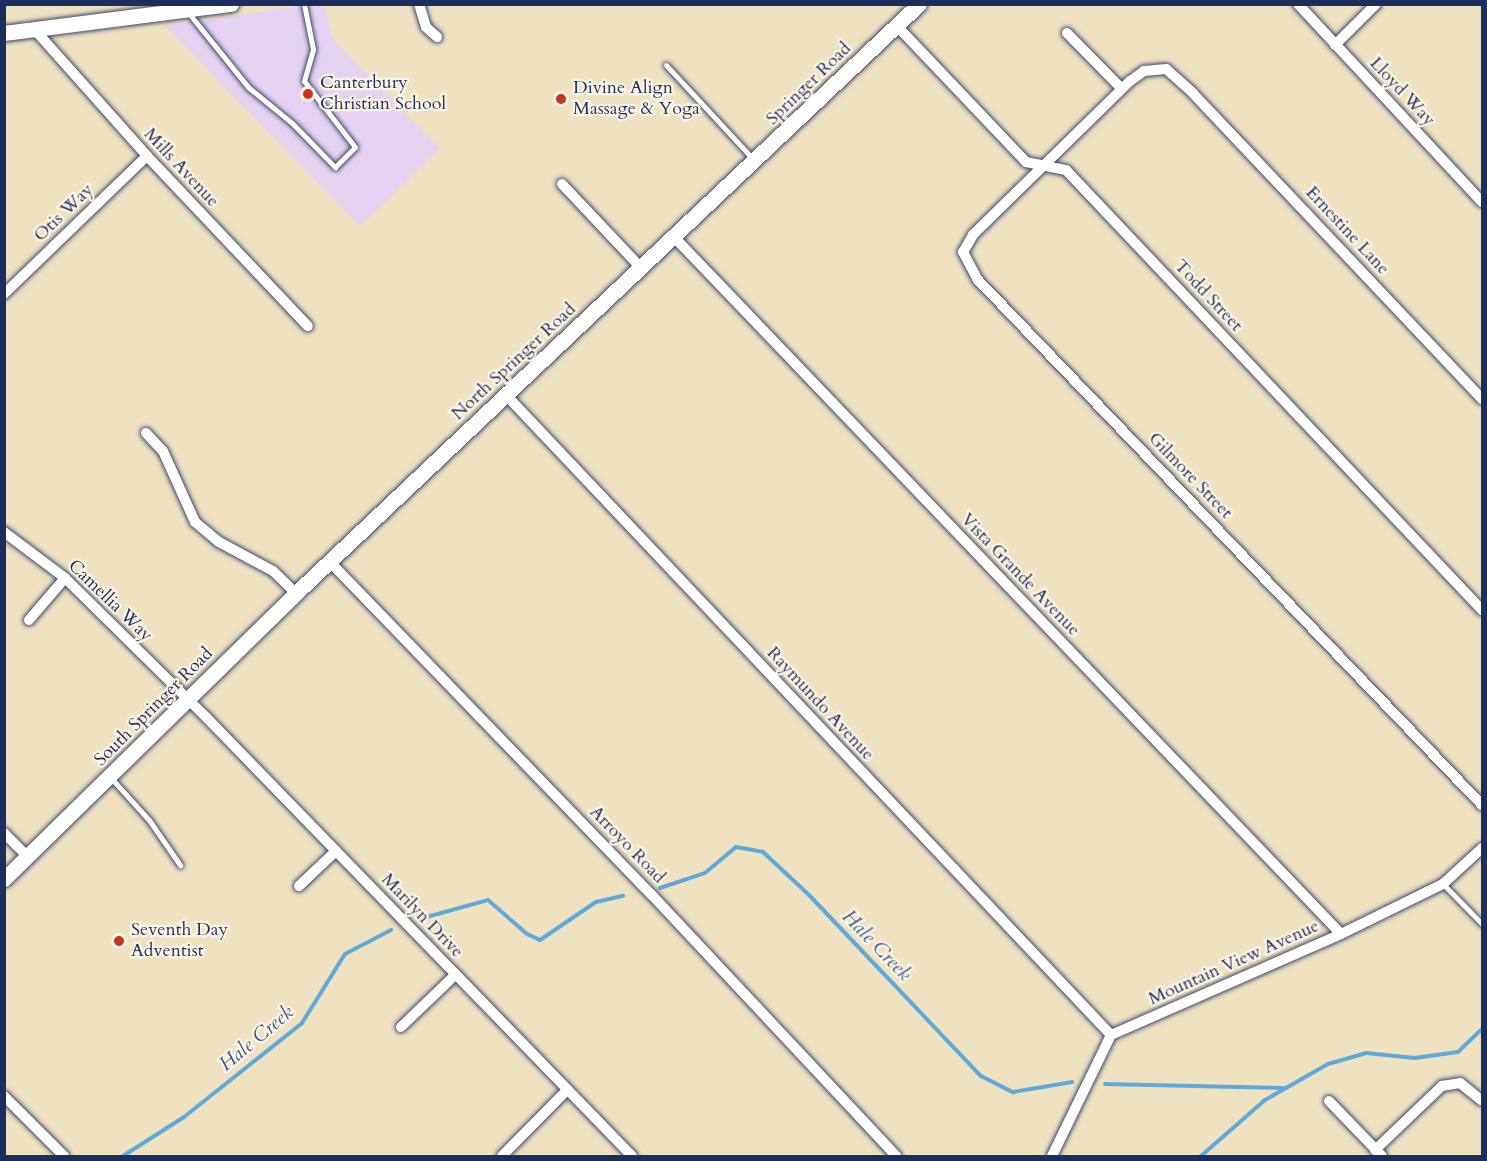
<!DOCTYPE html>
<html>
<head>
<meta charset="utf-8">
<style>
	body { margin:0 }
	#map { position:relative; width:1487px; height:1161px; overflow:hidden; background:#efe2c1; font-family:Cardo,serif }
	div>[style] { position:absolute }
	[style*='--x'] { left:calc(var(--x)*1px); top:calc(var(--y)*1px); width:calc(var(--w)*1px); rotate:calc(var(--a)*1deg) }
	.built>* { inset:0; background:#e5d3f1 }
	.stream>* { height:4px; margin:-2px; padding:0 2px; transform-origin:2px; border-radius:2px; background:#60a9d8 }
	.roads { filter:drop-shadow(0 0 2px #3b4a6d) drop-shadow(0 0 2px #3b4a6d) }
	.lane>* { height:5px; margin:-2.5px; padding:0 2.5px; transform-origin:2.5px; border-radius:2.5px; background:#fff }
	.street>* { height:10px; margin:-5px; padding:0 5px; transform-origin:5px; border-radius:5px; background:#fff }
	.secondary>* { height:15px; margin:-7.5px; padding:0 7.5px; transform-origin:7.5px; border-radius:7.5px; background:#fff }
	.dots>* { width:16px; height:16px; translate:-50% -50%; box-sizing:border-box; border:3px solid #fcf5e5; border-radius:50% }
	span { translate:-50% -50%; white-space:nowrap; text-align:center; line-height:1.15; -webkit-text-stroke:4.5px #fcf5e5; paint-order:stroke }
	.poi-label { font-size:18px; color:#1b2f5e }
	.left { translate:0 -50%; text-align:left }
	.street-label { font-size:18px; color:#1b2f5e }
	.water-label { font-size:20px; color:#335a89; font-style:italic }
	.frame { position:absolute; inset:0; border:6px solid #1b2f5e; pointer-events:none }
</style>
</head>
<body>
<div id="map">
	<div class="built">
		<div style="clip-path:polygon(307px 5px,324px 5px,333px 39px,440px 149px,360px 226px,165px 26px)"></div>
	</div>
	<div class="stream">
		<div style="--x:660;--y:888;--w:47;--a:-18.4"></div>
		<div style="--x:705;--y:873;--w:40;--a:-40"></div>
		<div style="--x:736;--y:847;--w:27;--a:10"></div>
		<div style="--x:763;--y:852;--w:63;--a:43.1"></div>
		<div style="--x:809;--y:895;--w:250;--a:46.5"></div>
		<div style="--x:981;--y:1076;--w:36;--a:27"></div>
		<div style="--x:1013;--y:1092;--w:60;--a:-9.6"></div>
		<div style="--x:423;--y:918;--w:67;--a:-15.5"></div>
		<div style="--x:488;--y:900;--w:52;--a:41.1"></div>
		<div style="--x:527;--y:934;--w:14;--a:25"></div>
		<div style="--x:540;--y:940;--w:68;--a:-34.2"></div>
		<div style="--x:596;--y:902;--w:28;--a:-13"></div>
		<div style="--x:1105;--y:1084;--w:180;--a:1.3"></div>
		<div style="--x:123;--y:1156;--w:72;--a:-32.6"></div>
		<div style="--x:184;--y:1117;--w:151;--a:-38.5"></div>
		<div style="--x:302;--y:1023;--w:81;--a:-58.1"></div>
		<div style="--x:345;--y:954;--w:52;--a:-27.6"></div>
		<div style="--x:1201;--y:1156;--w:85;--a:-41.2"></div>
		<div style="--x:1265;--y:1100;--w:73;--a:-29.7"></div>
		<div style="--x:1328;--y:1064;--w:40;--a:-16"></div>
		<div style="--x:1366;--y:1053;--w:49;--a:5.8"></div>
		<div style="--x:1415;--y:1058;--w:43;--a:-7.9"></div>
		<div style="--x:1458;--y:1052;--w:33;--a:-44"></div>
	</div>
	<div class="roads">
		<div class="lane">
			<div style="--x:187;--y:11;--w:97;--a:51.2"></div>
			<div style="--x:248;--y:87;--w:57;--a:39.3"></div>
			<div style="--x:292;--y:123;--w:62;--a:45.7"></div>
			<div style="--x:335;--y:167;--w:28;--a:-45"></div>
			<div style="--x:355;--y:147;--w:83;--a:-127.7"></div>
			<div style="--x:304;--y:81;--w:33;--a:-74"></div>
			<div style="--x:313;--y:49;--w:46;--a:-101.3"></div>
			<div style="--x:666;--y:65;--w:127;--a:47.2"></div>
			<div style="--x:111;--y:778;--w:57;--a:47.9"></div>
			<div style="--x:149;--y:820;--w:55;--a:55.4"></div>
			<div style="--x:1443;--y:884;--w:56;--a:45.7"></div>
		</div>
		<div class="street">
			<div style="--x:419;--y:4;--w:24;--a:73"></div>
			<div style="--x:426;--y:27;--w:15;--a:42"></div>
			<div style="--x:1298;--y:4;--w:270;--a:47.1"></div>
			<div style="--x:897;--y:26;--w:187;--a:46.5"></div>
			<div style="--x:1026;--y:162;--w:41;--a:11.3"></div>
			<div style="--x:1066;--y:170;--w:606;--a:46.61"></div>
			<div style="--x:34;--y:29;--w:170;--a:48.3"></div>
			<div style="--x:147;--y:156;--w:234;--a:46.6"></div>
			<div style="--x:1067;--y:33;--w:78;--a:45.5"></div>
			<div style="--x:1335;--y:45;--w:58;--a:-45"></div>
			<div style="--x:562;--y:184;--w:117;--a:46.7"></div>
			<div style="--x:675;--y:238;--w:963;--a:46.26"></div>
			<div style="--x:4;--y:294;--w:199;--a:-44"></div>
			<div style="--x:506;--y:395;--w:881;--a:46.61"></div>
			<div style="--x:1482;--y:399;--w:421;--a:-133.4"></div>
			<div style="--x:1193;--y:93;--w:36;--a:-138"></div>
			<div style="--x:1166;--y:69;--w:22;--a:175"></div>
			<div style="--x:1144;--y:71;--w:17;--a:144"></div>
			<div style="--x:1130;--y:81;--w:220;--a:135.6"></div>
			<div style="--x:973;--y:235;--w:20;--a:120"></div>
			<div style="--x:963;--y:252;--w:32;--a:62"></div>
			<div style="--x:978;--y:280;--w:728;--a:46.17"></div>
			<div style="--x:146;--y:433;--w:25;--a:47"></div>
			<div style="--x:163;--y:451;--w:78;--a:65.7"></div>
			<div style="--x:195;--y:522;--w:31;--a:40"></div>
			<div style="--x:219;--y:542;--w:61;--a:28.2"></div>
			<div style="--x:273;--y:571;--w:32;--a:44"></div>
			<div style="--x:4;--y:532;--w:76;--a:37"></div>
			<div style="--x:65;--y:578;--w:198;--a:44.6"></div>
			<div style="--x:206;--y:717;--w:612;--a:45.86"></div>
			<div style="--x:330;--y:562;--w:462;--a:46"></div>
			<div style="--x:651;--y:894;--w:359;--a:46.9"></div>
			<div style="--x:29;--y:620;--w:55;--a:-49.4"></div>
			<div style="--x:4;--y:833;--w:34;--a:45"></div>
			<div style="--x:299;--y:886;--w:51;--a:-43.4"></div>
			<div style="--x:401;--y:1027;--w:76;--a:-43.9"></div>
			<div style="--x:4;--y:1096;--w:85;--a:45"></div>
			<div style="--x:1329;--y:1101;--w:76;--a:46.1"></div>
			<div style="--x:1375;--y:1150;--w:93;--a:-43.7"></div>
			<div style="--x:1442;--y:1086;--w:18;--a:-9"></div>
			<div style="--x:1460;--y:1083;--w:28;--a:39"></div>
			<div style="--x:502;--y:1156;--w:93;--a:-45.4"></div>
			<div style="--x:1052;--y:1156;--w:135;--a:-64"></div>
			<div style="--x:1111;--y:1035;--w:251;--a:-23.7"></div>
			<div style="--x:1341;--y:934;--w:114;--a:-26.1"></div>
			<div style="--x:1443;--y:884;--w:53;--a:-42.7"></div>
		</div>
		<div class="secondary">
			<div style="--x:4;--y:33;--w:229;--a:-7.3"></div>
			<div style="--x:4;--y:879;--w:409;--a:-44.4"></div>
			<div style="--x:296;--y:593;--w:857;--a:-43.39"></div>
		</div>
	</div>
	<div class="dots">
		<div style="left:308px;top:94px;background:#c8321e"></div>
		<div style="left:561px;top:99px;background:#c8321e"></div>
		<div style="left:119px;top:941px;background:#c8321e"></div>
	</div>
	<div class="poi-label">
		<span class="left" style="left:320px;top:94px">Canterbury<br>Christian School</span>
		<span class="left" style="left:573px;top:99px">Divine Align<br>Massage &amp; Yoga</span>
		<span class="left" style="left:131px;top:941px">Seventh Day<br>Adventist</span>
	</div>
	<div class="street-label">
		<span style="left:809px;top:84px;rotate:-44deg">Springer Road</span>
		<span style="left:1402px;top:92px;rotate:47deg">Lloyd Way</span>
		<span style="left:181px;top:168px;rotate:47deg">Mills Avenue</span>
		<span style="left:64px;top:213px;rotate:-44deg">Otis Way</span>
		<span style="left:1347px;top:231px;rotate:47deg">Ernestine Lane</span>
		<span style="left:1208px;top:296px;rotate:47deg">Todd Street</span>
		<span style="left:514px;top:362px;rotate:-43deg">North Springer Road</span>
		<span style="left:1190px;top:476px;rotate:46deg">Gilmore Street</span>
		<span style="left:1020px;top:575px;rotate:46deg">Vista Grande Avenue</span>
		<span style="left:110px;top:601px;rotate:44deg">Camellia Way</span>
		<span style="left:820px;top:704px;rotate:47deg">Raymundo Avenue</span>
		<span style="left:154px;top:707px;rotate:-45deg">South Springer Road</span>
		<span style="left:627px;top:845px;rotate:46deg">Arroyo Road</span>
		<span style="left:422px;top:916px;rotate:46deg">Marilyn Drive</span>
		<span style="left:1234px;top:963px;rotate:-24deg">Mountain View Avenue</span>
	</div>
	<div class="water-label">
		<span style="left:877px;top:945px;rotate:46deg">Hale Creek</span>
		<span style="left:256px;top:1038px;rotate:-40deg">Hale Creek</span>
	</div>
	<div class="frame"></div>
</div>
</body>
</html>
